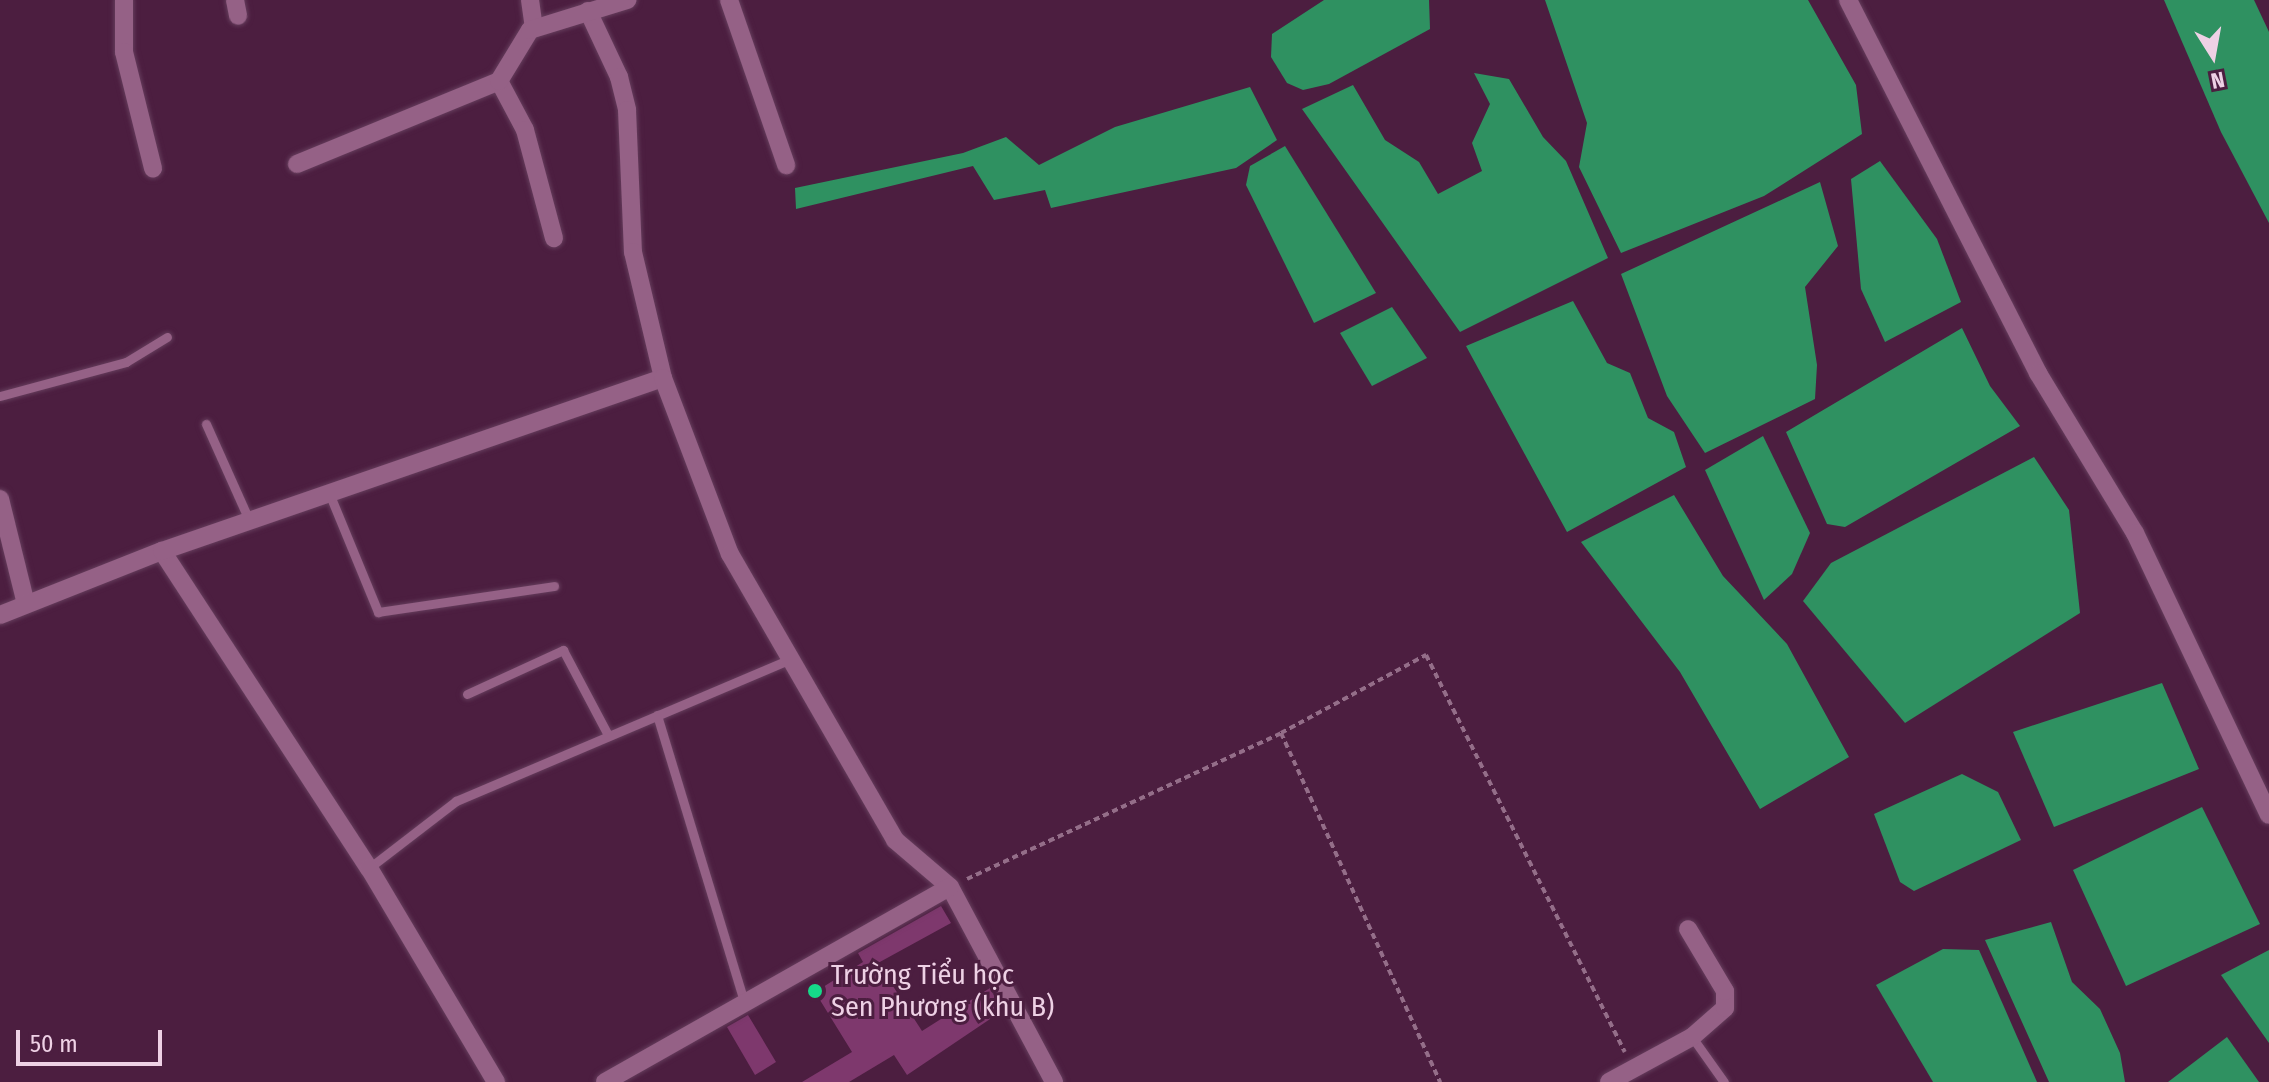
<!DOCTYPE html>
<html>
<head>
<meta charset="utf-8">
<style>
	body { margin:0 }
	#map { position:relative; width:2269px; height:1082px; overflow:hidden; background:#4c1e40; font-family:"Fira Sans Condensed",sans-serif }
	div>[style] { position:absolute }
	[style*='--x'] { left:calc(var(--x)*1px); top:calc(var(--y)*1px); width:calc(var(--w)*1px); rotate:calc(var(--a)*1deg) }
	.water>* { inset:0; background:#2f9161 }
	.building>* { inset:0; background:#7e386d }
	.path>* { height:4px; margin-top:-2px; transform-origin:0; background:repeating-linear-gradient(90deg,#946e89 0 6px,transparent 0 10px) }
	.roads { filter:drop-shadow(0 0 2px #653d5c) drop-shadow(0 0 2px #653d5c) }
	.lane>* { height:9px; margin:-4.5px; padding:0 4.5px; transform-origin:4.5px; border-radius:4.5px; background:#956186 }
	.street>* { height:18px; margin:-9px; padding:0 9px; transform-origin:9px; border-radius:9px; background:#956186 }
	.dots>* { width:22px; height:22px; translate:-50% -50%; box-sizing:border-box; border:4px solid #4c1e40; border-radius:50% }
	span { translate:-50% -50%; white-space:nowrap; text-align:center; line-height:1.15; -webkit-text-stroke:6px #4c1e40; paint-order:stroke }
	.poi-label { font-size:28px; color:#eed1e5 }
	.left { translate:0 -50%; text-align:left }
	.north { position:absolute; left:2173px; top:16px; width:80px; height:80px; -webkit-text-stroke:6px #4c1e40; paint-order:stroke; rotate:169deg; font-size:22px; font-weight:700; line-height:32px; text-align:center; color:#eed1e5 }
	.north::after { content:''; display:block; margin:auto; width:28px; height:36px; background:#eed1e5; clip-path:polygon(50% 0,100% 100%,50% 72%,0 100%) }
	.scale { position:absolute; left:16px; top:1030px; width:146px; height:36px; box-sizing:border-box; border:4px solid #eed1e5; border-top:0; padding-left:10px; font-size:24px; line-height:28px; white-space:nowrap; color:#eed1e5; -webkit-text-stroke:6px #4c1e40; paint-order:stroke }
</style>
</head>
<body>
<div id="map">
	<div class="water">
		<div style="clip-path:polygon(1324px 0,1429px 0,1430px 29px,1329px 84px,1303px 90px,1287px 83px,1271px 57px,1272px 34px)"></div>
		<div style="clip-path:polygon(1545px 0,1808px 0,1856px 85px,1862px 134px,1764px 196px,1621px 253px,1579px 167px,1587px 123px)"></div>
		<div style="clip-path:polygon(2164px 0,2254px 0,2269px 32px,2269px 223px,2221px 132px)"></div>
		<div style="clip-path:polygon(1474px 73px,1509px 79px,1543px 137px,1566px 161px,1608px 258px,1460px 332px,1302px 109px,1353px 85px,1385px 140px,1419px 162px,1438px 194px,1482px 171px,1472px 143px,1490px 104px)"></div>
		<div style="clip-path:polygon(1250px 87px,1277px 140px,1236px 168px,1051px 208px,1045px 190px,994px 200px,973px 166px,796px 209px,795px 188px,963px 153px,1006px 137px,1039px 165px,1115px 127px)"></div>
		<div style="clip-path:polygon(1285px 146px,1376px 293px,1314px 323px,1246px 185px,1250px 166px)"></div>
		<div style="clip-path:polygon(1880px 161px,1937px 239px,1961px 302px,1885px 342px,1861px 289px,1851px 179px)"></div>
		<div style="clip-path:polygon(1820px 182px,1838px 246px,1805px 287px,1817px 365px,1815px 399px,1705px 453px,1667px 396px,1621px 274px)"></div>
		<div style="clip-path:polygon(1573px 301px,1607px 363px,1630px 373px,1648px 418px,1674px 432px,1686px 467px,1567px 532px,1466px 346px)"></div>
		<div style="clip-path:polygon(1392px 307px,1427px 358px,1372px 386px,1340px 333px)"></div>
		<div style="clip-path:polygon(1962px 328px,1990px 386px,2020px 426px,1845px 527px,1827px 524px,1786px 432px)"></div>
		<div style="clip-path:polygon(1763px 436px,1810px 533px,1792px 574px,1764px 600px,1705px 470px)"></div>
		<div style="clip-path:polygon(2034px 457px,2069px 510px,2080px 613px,1905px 723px,1803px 601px,1831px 563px)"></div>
		<div style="clip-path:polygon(1674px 495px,1723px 576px,1787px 644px,1849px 757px,1760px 809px,1680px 672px,1581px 542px)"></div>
		<div style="clip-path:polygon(2162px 683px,2199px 769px,2054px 827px,2013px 732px)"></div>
		<div style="clip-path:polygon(1962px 774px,1998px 792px,2021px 840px,1914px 891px,1900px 882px,1874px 814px)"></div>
		<div style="clip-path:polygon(2202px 807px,2260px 924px,2126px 986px,2073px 870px)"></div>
		<div style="clip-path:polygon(2051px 922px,2072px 982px,2100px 1009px,2120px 1053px,2125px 1082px,2049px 1082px,1985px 940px)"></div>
		<div style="clip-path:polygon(1943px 949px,1979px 950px,2037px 1082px,1933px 1082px,1876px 985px)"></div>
		<div style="clip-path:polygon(2269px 950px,2269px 1043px,2221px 975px)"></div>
		<div style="clip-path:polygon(2227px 1037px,2259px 1082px,2168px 1082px)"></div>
	</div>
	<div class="building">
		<div style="clip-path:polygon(941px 906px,951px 923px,878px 963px,922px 1031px,990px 988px,1002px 1011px,907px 1075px,894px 1055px,849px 1082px,802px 1082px,852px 1052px,815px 992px,863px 962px,858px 953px)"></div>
		<div style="clip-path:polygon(748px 1015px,776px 1062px,755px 1075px,727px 1027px)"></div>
	</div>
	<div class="path">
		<div style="--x:1281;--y:733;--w:384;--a:65.5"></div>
		<div style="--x:967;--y:879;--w:346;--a:-24.9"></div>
		<div style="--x:1281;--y:733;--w:165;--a:-28.3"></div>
		<div style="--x:1426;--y:655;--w:444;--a:63.4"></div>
	</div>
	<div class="roads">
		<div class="lane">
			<div style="--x:0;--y:396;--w:131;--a:-15.1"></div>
			<div style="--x:126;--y:362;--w:48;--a:-31.4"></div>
			<div style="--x:206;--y:424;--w:105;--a:65.9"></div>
			<div style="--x:329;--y:493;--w:129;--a:67.6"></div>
			<div style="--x:378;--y:612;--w:178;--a:-8.4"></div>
			<div style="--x:467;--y:694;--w:106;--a:-24.6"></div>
			<div style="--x:563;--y:650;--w:96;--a:62.1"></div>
			<div style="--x:657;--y:715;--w:302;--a:73.1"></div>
			<div style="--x:369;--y:868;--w:110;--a:-37.6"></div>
			<div style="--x:456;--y:801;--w:364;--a:-23"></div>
			<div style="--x:1692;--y:1037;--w:55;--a:54.6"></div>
		</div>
		<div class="street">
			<div style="--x:124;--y:0;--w:52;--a:90"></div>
			<div style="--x:124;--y:52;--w:120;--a:76"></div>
			<div style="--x:235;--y:0;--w:16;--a:79"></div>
			<div style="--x:530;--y:0;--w:28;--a:82"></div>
			<div style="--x:729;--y:0;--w:175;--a:70.9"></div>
			<div style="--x:1848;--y:0;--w:419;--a:63"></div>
			<div style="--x:2038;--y:373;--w:187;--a:58.8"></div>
			<div style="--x:2135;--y:533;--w:312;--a:64.6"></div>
			<div style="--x:588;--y:11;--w:73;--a:64.8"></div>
			<div style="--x:619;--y:77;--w:34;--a:76"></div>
			<div style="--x:627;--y:110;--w:142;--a:87.6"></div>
			<div style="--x:633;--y:252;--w:130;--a:76.6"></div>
			<div style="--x:499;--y:81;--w:55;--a:62"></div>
			<div style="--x:525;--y:130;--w:112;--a:75"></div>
			<div style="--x:297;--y:164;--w:218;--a:-22.3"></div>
			<div style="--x:499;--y:81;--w:60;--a:-58.7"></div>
			<div style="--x:530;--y:30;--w:102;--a:-17.2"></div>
			<div style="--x:0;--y:499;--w:108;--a:76.1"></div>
			<div style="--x:162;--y:551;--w:379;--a:56.9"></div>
			<div style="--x:369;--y:868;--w:249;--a:59.3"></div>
			<div style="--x:0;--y:615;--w:174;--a:-21.6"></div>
			<div style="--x:162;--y:551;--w:530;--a:-19.05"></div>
			<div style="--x:663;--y:378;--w:188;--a:69.2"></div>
			<div style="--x:730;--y:554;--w:330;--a:60"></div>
			<div style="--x:895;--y:840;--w:72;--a:40.5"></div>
			<div style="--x:950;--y:887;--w:221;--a:61.9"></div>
			<div style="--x:605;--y:1082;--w:396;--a:-29.5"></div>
			<div style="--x:1609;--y:1082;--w:94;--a:-28.5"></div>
			<div style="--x:1692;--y:1037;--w:44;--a:-41.3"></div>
			<div style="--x:1725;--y:1008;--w:17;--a:-90"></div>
			<div style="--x:1725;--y:991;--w:72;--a:-120.8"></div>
		</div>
	</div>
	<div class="dots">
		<div style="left:815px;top:991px;background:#16d989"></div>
	</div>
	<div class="poi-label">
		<span class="left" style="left:831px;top:991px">Trường Tiểu học<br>Sen Phương (khu B)</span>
	</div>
	<div class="north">N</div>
	<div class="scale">50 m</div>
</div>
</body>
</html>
